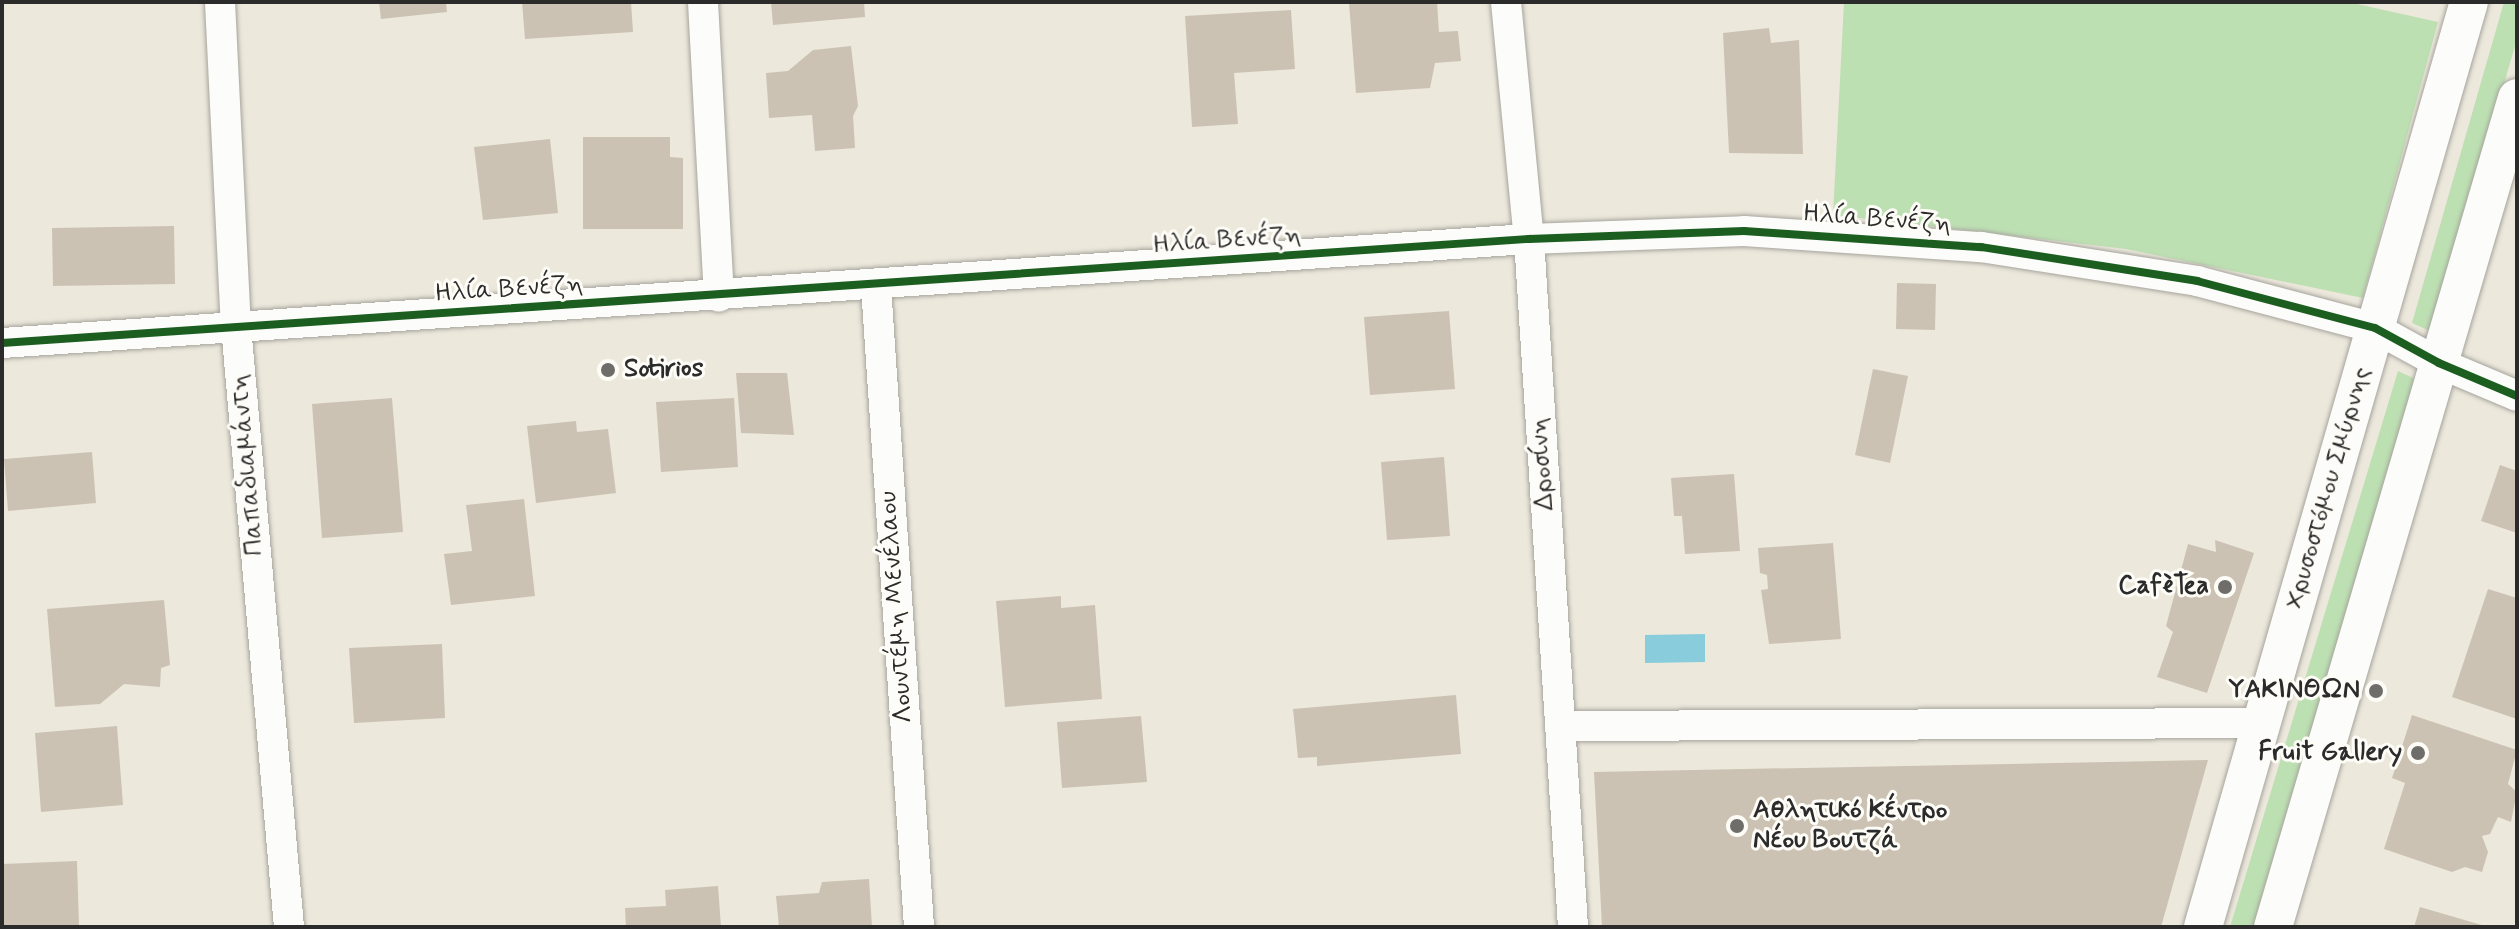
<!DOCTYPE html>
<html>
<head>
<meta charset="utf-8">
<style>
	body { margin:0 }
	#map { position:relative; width:2519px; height:929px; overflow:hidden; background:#ece8dc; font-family:Mynerve,sans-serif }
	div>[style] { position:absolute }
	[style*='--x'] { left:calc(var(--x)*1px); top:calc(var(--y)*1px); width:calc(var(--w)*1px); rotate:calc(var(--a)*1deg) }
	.green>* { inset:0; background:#bde0b3 }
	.water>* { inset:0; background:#89cddd }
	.building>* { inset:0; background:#ccc2b3 }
	.roads { filter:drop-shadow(0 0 2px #a7a49d) drop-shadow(0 0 2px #a7a49d) }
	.minor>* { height:30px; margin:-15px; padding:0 15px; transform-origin:15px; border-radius:15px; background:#fcfcfa }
	.tertiary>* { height:38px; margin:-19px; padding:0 19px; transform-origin:19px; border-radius:19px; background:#fcfcfa }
	.cycleway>* { height:8px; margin:-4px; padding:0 4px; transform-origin:4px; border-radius:4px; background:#1b5e20 }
	.dots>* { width:22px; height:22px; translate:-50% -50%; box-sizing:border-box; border:4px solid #fdfcf7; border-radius:50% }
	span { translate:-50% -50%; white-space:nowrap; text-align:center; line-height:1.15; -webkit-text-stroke:6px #fdfcf7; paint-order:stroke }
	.street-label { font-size:26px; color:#2b2b2b }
	.poi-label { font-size:26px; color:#2b2b2b; font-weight:700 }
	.left { translate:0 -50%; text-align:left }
	.right { translate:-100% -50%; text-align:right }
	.frame { position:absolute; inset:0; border:4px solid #2b2b2b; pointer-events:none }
</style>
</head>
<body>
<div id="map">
	<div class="green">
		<div style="clip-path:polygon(1844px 2px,2348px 2px,2438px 22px,2363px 298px,2126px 249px,1833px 215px)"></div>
		<div style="clip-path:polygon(2504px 2px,2517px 2px,2517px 39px,2432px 332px,2412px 323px)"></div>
		<div style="clip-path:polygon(2398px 371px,2420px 381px,2256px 927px,2230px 927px)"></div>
	</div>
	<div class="water">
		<div style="clip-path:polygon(1705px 634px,1705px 662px,1645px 663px,1645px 635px)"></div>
	</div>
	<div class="building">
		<div style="clip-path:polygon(379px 2px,446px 2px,447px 12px,381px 19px)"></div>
		<div style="clip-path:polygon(522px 2px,631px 2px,633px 32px,525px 39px)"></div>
		<div style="clip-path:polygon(771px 2px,864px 2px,865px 17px,773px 25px)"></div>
		<div style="clip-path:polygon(1437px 2px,1439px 32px,1458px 31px,1461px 61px,1435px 63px,1430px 88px,1356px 93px,1349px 3px)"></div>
		<div style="clip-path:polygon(1291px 10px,1295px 69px,1234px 73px,1238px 124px,1192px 127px,1185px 16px)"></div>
		<div style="clip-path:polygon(1769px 28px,1771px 43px,1799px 40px,1803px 154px,1729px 153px,1723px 33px)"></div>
		<div style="clip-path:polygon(851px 46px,858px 106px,853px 116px,855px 148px,815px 151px,812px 115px,769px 118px,766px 73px,788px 71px,813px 50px)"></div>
		<div style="clip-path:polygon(583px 137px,670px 137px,670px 157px,683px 158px,683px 229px,583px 229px)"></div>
		<div style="clip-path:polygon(550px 139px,558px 213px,483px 220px,474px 147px)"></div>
		<div style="clip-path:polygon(174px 226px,175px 284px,53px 286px,52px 228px)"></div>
		<div style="clip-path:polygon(1897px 283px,1936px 284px,1935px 330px,1896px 329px)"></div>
		<div style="clip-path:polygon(1449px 311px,1455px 389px,1370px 395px,1364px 317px)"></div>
		<div style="clip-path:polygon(1873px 369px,1908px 376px,1890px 463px,1855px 455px)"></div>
		<div style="clip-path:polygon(736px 373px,787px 373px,794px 435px,741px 433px)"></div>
		<div style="clip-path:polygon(392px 398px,403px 532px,322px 538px,312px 404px)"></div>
		<div style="clip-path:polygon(734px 398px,738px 467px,661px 472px,656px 402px)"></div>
		<div style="clip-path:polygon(576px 421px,577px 432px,608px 429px,616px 493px,536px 503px,527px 426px)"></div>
		<div style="clip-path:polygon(92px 452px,96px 503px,8px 511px,4px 459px)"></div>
		<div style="clip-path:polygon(1444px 457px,1450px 536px,1387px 540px,1381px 462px)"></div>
		<div style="clip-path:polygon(2500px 465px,2517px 471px,2517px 533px,2481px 521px)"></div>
		<div style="clip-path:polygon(1734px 474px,1740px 551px,1685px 554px,1682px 516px,1674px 516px,1671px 478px)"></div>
		<div style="clip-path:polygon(524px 499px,535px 596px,451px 605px,444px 554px,472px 551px,466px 505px)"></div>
		<div style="clip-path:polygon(2215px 540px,2254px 553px,2207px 693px,2157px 677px,2173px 632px,2166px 626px,2188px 544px,2216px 552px)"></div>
		<div style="clip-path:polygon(1833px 543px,1841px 639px,1769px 644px,1761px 590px,1768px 589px,1767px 575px,1760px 573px,1758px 548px)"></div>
		<div style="clip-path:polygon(2488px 589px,2517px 598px,2517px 719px,2452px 697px)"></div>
		<div style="clip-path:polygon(1061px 596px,1061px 608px,1095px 605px,1102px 699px,1005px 707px,996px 601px)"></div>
		<div style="clip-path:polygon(164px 600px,170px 665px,161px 668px,160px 687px,124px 684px,100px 704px,55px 707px,47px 609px)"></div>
		<div style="clip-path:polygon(442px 644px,445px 718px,354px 723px,349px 648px)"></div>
		<div style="clip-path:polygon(1456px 695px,1461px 754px,1317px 766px,1317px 757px,1298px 758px,1293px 709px)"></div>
		<div style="clip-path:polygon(2412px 715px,2517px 750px,2508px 784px,2517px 792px,2511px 822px,2498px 817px,2490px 834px,2482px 836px,2488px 852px,2482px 872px,2465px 867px,2452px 872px,2384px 849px,2405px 783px,2392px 778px)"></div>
		<div style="clip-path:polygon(1141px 716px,1147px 782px,1062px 788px,1057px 722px)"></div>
		<div style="clip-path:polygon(117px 726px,123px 805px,41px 812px,35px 733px)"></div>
		<div style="clip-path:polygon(2208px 760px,2161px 927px,1602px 927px,1594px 772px)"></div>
		<div style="clip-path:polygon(77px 861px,79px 927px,2px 927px,2px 864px)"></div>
		<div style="clip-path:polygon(869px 879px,872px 927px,779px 927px,776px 896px,819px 893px,822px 882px)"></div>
		<div style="clip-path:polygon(718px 886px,721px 927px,626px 927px,625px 908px,666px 906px,665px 890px)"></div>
		<div style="clip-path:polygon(2420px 907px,2485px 926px,2485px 927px,2414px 927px)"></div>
	</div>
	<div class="roads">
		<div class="minor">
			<div style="--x:220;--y:2;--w:324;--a:87.2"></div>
			<div style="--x:236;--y:326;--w:603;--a:84.96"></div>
			<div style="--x:703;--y:2;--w:295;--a:86.9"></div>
			<div style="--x:1506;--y:2;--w:238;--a:84.5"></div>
			<div style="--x:1529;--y:239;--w:689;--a:86.34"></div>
			<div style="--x:876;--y:286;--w:642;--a:86.16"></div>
			<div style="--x:2;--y:343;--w:1531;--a:-3.9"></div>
			<div style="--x:1529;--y:239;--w:215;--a:-2.1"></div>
			<div style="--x:1744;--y:231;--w:238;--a:3.9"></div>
			<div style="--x:1981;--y:247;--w:219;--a:8.9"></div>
			<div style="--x:2197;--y:281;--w:184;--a:14.8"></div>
			<div style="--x:2375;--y:328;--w:73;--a:28.7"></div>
			<div style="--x:2439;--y:363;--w:85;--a:22.9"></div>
			<div style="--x:1560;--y:726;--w:702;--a:-0.24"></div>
		</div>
		<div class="tertiary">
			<div style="--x:2203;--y:927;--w:962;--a:-73.96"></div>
			<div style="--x:2273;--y:927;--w:864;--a:-73.6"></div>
		</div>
	</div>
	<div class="cycleway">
		<div style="--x:2;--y:343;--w:1531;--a:-3.9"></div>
		<div style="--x:1529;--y:239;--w:215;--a:-2.1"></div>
		<div style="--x:1744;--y:231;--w:238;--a:3.9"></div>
		<div style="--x:1981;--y:247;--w:219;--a:8.9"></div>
		<div style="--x:2197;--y:281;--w:184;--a:14.8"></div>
		<div style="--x:2375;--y:328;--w:73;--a:28.7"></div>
		<div style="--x:2439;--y:363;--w:85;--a:22.9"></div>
	</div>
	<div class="dots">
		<div style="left:608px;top:370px;background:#6f6d69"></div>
		<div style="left:2225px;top:587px;background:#6f6d69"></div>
		<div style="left:2376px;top:691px;background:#6f6d69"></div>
		<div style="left:2418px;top:753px;background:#6f6d69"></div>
		<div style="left:1737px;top:826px;background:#6f6d69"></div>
	</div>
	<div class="street-label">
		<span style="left:1877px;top:220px;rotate:4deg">Ηλία Βενέζη</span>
		<span style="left:1227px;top:241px;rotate:-4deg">Ηλία Βενέζη</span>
		<span style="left:509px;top:290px;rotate:-4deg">Ηλία Βενέζη</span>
		<span style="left:1543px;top:464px;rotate:-94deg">Δροσίνη</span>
		<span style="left:248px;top:465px;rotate:-95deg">Παπαδιαμάντη</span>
		<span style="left:2329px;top:488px;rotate:-74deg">Χρυσοστόμου Σμύρνης</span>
		<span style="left:897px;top:607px;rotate:-94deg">Λουντέμη Μενέλαου</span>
	</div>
	<div class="poi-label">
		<span class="left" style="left:624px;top:370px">Sotirios</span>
		<span class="right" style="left:2209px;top:587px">CafèTea</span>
		<span class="right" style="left:2360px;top:691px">ΥΑΚΙΝΘΩΝ</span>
		<span class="right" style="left:2402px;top:753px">Fruit Gallery</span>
		<span class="left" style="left:1753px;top:826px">Αθλητικό Κέντρο<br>Νέου Βουτζά</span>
	</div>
	<div class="frame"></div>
</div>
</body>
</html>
